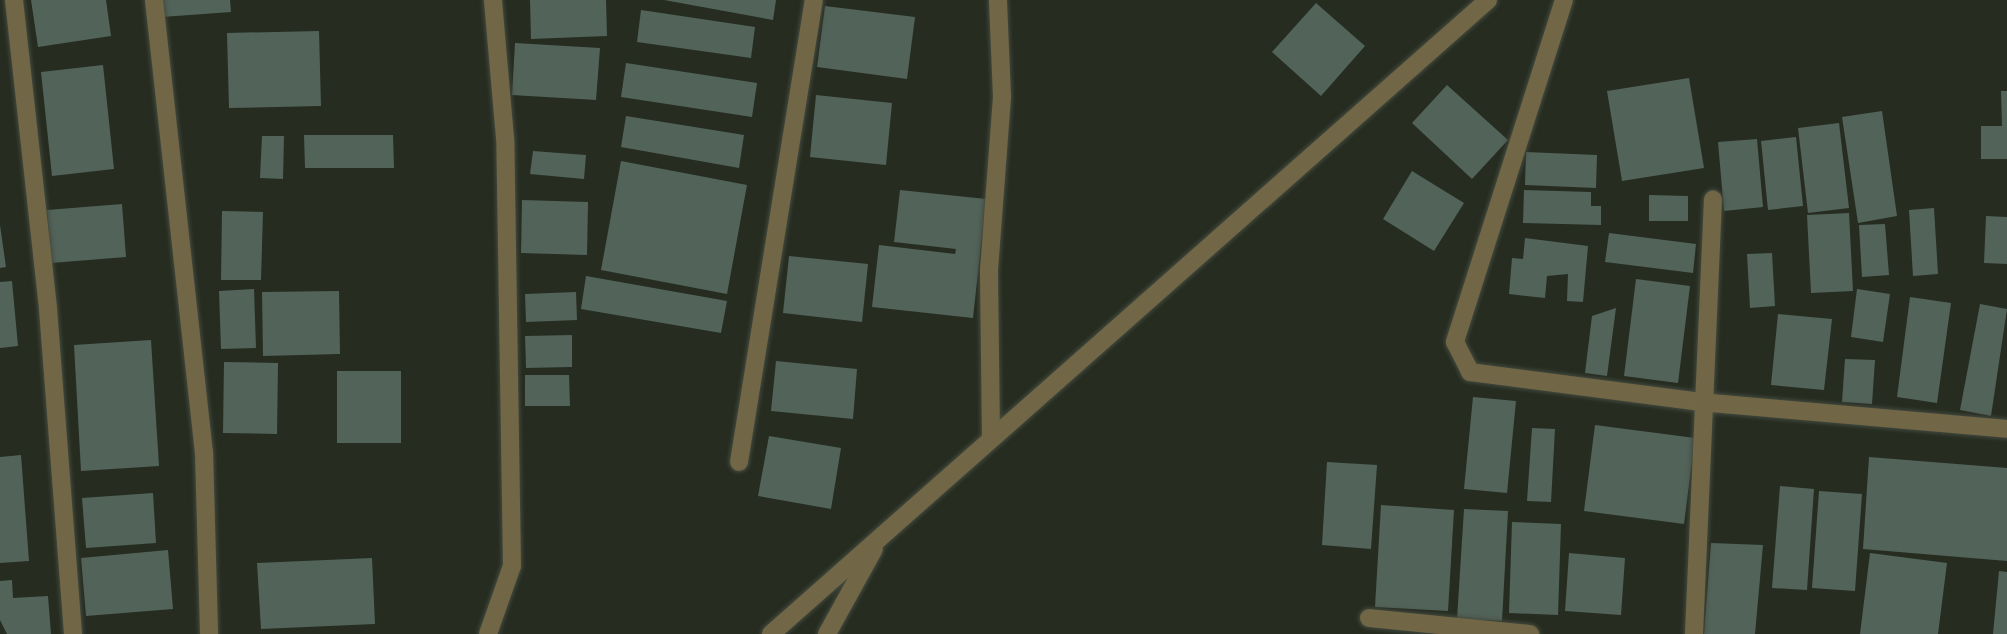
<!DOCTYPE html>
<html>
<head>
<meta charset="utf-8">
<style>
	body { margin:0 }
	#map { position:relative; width:2007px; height:634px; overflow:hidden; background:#262c20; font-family:"Exo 2",sans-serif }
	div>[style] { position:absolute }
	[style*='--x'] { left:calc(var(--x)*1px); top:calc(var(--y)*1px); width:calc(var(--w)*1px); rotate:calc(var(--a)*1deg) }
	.building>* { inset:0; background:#52635a }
	.roads { filter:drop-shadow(0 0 2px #444a3f) drop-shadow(0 0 2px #444a3f) }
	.minor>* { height:18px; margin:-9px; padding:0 9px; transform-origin:9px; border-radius:9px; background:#716746 }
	span { translate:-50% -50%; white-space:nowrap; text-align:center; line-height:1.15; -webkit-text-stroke:6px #262c20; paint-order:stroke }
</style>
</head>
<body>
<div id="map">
	<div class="building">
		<div style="clip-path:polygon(31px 0,106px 0,111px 36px,38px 47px)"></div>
		<div style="clip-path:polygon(161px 0,230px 0,231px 12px,162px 17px)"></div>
		<div style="clip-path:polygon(530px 0,606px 0,607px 36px,531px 39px)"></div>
		<div style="clip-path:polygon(664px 0,776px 0,773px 20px)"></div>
		<div style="clip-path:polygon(1316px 3px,1365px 46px,1321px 96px,1272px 52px)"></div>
		<div style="clip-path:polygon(825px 6px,915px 17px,907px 79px,817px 67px)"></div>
		<div style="clip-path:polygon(641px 10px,755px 27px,751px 58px,637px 42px)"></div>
		<div style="clip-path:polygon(319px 31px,321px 106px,229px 108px,227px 33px)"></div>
		<div style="clip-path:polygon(515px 43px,600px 48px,596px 100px,512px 95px)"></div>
		<div style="clip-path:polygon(626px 63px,757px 83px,752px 117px,621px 97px)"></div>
		<div style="clip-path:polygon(103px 65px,114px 169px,52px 176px,41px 72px)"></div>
		<div style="clip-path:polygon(1689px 78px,1704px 168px,1622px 181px,1607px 91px)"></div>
		<div style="clip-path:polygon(1447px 85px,1508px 140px,1472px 179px,1412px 123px)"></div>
		<div style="clip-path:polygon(2001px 91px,2007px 91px,2007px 159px,1981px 159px,1981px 126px,2002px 126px)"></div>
		<div style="clip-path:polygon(816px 95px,892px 103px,886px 165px,810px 157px)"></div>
		<div style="clip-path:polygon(1882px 111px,1897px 216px,1858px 223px,1842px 117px)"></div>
		<div style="clip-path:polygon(626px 116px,744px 135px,739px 168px,621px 147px)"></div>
		<div style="clip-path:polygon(1839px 123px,1849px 208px,1808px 213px,1798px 128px)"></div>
		<div style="clip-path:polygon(304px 135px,393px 135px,394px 168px,305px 168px)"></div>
		<div style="clip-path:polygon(262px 136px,284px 136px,283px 179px,260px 178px)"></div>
		<div style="clip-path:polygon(1796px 137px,1803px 206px,1768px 210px,1761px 141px)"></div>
		<div style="clip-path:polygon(1757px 139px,1763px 207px,1724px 211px,1718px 142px)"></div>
		<div style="clip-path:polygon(533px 151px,586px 155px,584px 179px,530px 174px)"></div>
		<div style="clip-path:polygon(1526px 152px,1597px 155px,1596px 188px,1525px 185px)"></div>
		<div style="clip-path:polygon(621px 161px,747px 185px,727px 294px,601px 270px)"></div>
		<div style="clip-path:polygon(1412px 171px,1464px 203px,1434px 251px,1383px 219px)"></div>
		<div style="clip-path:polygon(900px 190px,986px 199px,973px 318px,872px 307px,879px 245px,955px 254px,956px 249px,894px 242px)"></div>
		<div style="clip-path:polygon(1524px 190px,1591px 192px,1591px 206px,1601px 206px,1601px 225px,1523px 223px)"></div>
		<div style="clip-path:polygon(1649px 195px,1688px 196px,1688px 221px,1649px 221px)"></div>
		<div style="clip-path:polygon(522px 200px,588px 202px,587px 255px,521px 253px)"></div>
		<div style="clip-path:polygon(122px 204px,126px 257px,51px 263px,47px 210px)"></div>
		<div style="clip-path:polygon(1934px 208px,1938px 274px,1913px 276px,1909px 210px)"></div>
		<div style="clip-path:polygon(222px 211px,263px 212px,261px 280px,221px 280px)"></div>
		<div style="clip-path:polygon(1849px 213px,1853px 291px,1811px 293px,1807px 215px)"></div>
		<div style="clip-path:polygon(1986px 216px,2007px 217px,2007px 264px,1984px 263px)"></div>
		<div style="clip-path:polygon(1885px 224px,1889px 275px,1862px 277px,1859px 225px)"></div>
		<div style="clip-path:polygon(0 225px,6px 267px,0 268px)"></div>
		<div style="clip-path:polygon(1609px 233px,1696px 244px,1693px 273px,1605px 262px)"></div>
		<div style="clip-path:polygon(1525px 238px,1588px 246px,1583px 302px,1567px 301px,1568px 274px,1547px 276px,1545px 298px,1509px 294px,1512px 258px,1523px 259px)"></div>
		<div style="clip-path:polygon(1772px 253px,1775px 306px,1750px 308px,1747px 254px)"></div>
		<div style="clip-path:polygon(789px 256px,868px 264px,862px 322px,783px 313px)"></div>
		<div style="clip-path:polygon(586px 276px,727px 301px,721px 333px,581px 309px)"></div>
		<div style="clip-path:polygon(1636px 279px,1690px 286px,1678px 383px,1624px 376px)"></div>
		<div style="clip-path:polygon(12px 281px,18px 346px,0 348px,0 282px)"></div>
		<div style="clip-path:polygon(254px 289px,256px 348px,221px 349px,219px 291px)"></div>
		<div style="clip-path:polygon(1857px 289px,1890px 294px,1883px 342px,1851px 337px)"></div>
		<div style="clip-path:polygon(339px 291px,340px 354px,263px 356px,262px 292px)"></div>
		<div style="clip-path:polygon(576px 292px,577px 320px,526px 322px,525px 294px)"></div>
		<div style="clip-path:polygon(1910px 297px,1951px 303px,1937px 403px,1897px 397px)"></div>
		<div style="clip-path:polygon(1980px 304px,2007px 309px,1991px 416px,1960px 410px)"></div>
		<div style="clip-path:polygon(1616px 308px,1607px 376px,1585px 373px,1592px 316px)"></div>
		<div style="clip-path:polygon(1778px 314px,1832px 319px,1824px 390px,1771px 385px)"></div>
		<div style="clip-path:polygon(572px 335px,572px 367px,526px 368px,525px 336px)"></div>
		<div style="clip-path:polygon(151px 340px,159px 466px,81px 471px,74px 345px)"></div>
		<div style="clip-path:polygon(1845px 359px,1875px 360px,1872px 404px,1842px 402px)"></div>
		<div style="clip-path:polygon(776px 361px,857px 369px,853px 419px,771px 411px)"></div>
		<div style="clip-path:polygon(224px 362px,278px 363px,277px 434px,223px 433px)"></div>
		<div style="clip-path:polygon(337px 371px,401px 371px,401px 443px,337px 443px)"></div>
		<div style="clip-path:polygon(525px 375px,569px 375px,570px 406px,525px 406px)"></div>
		<div style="clip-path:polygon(1473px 397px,1516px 401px,1507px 493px,1464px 489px)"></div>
		<div style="clip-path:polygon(1595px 425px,1695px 438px,1684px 524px,1584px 511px)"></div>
		<div style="clip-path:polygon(1532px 428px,1555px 429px,1551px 502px,1527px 501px)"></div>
		<div style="clip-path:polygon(769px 436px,841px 448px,831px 509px,758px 496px)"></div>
		<div style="clip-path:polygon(21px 455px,29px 561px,0 563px,0 457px)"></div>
		<div style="clip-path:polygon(1869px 457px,2007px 468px,2007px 561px,1863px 549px)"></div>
		<div style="clip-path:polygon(1327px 462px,1377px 465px,1371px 549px,1322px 545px)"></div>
		<div style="clip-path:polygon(1780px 486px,1814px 489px,1807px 590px,1772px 588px)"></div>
		<div style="clip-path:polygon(1819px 491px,1862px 494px,1855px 591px,1812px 588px)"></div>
		<div style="clip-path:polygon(153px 493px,156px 543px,86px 548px,82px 498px)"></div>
		<div style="clip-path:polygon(1381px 505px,1454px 510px,1448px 611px,1375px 607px)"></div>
		<div style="clip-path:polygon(1464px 509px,1508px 511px,1502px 621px,1457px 619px)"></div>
		<div style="clip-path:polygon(1512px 522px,1561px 524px,1558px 615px,1509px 613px)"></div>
		<div style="clip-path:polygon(1711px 543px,1763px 545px,1755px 634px,1704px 634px)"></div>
		<div style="clip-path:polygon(168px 550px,173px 609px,86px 616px,81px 558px)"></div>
		<div style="clip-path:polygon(1569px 553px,1625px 558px,1621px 615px,1565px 611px)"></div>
		<div style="clip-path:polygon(1870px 553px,1947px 563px,1938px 634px,1860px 634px)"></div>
		<div style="clip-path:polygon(372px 558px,375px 624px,261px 629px,257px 563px)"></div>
		<div style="clip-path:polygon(1999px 571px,2007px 572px,2007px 634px,1993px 634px)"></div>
		<div style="clip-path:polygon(12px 580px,13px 598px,48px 596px,51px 634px,7px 634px,0 620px,0 581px)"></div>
	</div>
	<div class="roads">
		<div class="minor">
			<div style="--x:14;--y:0;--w:311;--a:83.7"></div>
			<div style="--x:48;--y:309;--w:326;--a:85.6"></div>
			<div style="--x:154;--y:0;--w:455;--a:83.7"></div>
			<div style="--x:204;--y:452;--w:182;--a:88.4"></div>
			<div style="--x:1564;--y:0;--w:359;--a:107.7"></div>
			<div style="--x:1455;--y:342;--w:34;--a:63"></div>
			<div style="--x:1470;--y:372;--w:232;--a:7.4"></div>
			<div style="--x:1700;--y:402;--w:308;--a:5"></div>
			<div style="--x:991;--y:438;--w:168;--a:-90.7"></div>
			<div style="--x:989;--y:270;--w:173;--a:-85.7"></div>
			<div style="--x:1002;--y:97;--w:97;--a:-92.4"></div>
			<div style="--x:739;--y:462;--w:468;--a:-80.8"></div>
			<div style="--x:1369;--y:618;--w:162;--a:5.7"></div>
			<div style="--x:488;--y:634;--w:72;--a:-70.6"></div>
			<div style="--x:512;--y:566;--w:428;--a:-90.9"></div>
			<div style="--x:505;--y:138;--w:139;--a:-95"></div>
			<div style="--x:771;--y:634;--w:957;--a:-41.48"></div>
			<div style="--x:827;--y:634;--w:97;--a:-61.1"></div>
			<div style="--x:1694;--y:634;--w:435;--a:-87.5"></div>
		</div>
	</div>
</div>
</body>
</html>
